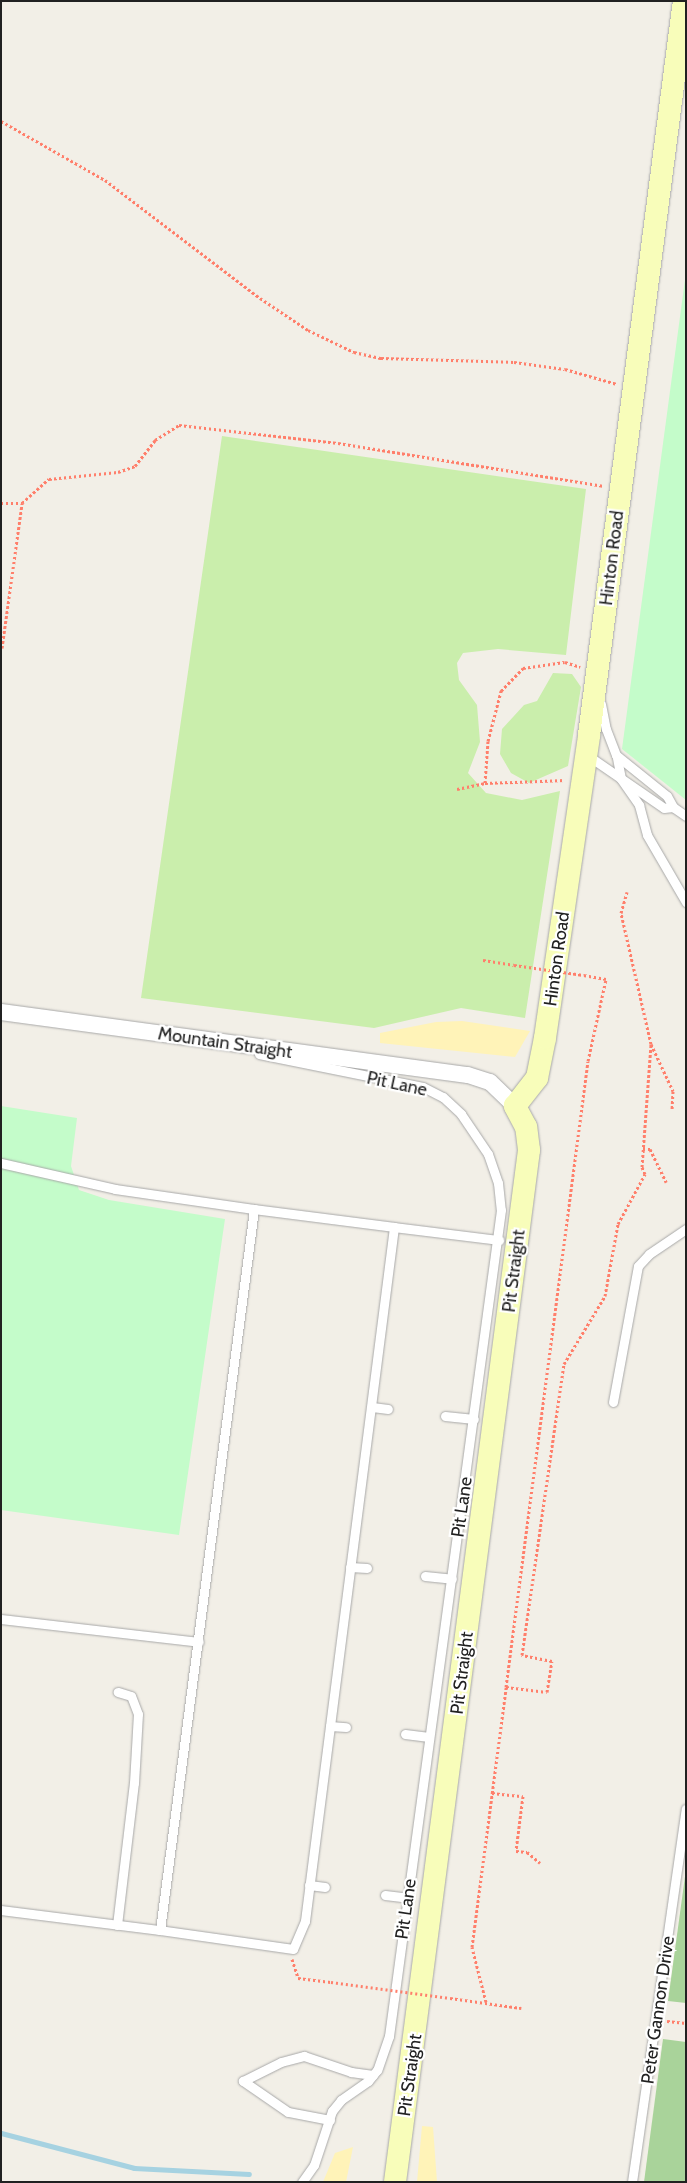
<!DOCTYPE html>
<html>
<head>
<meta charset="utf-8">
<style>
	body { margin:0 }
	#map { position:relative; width:687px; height:2183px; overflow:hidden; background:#f2efe7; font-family:Cabin,sans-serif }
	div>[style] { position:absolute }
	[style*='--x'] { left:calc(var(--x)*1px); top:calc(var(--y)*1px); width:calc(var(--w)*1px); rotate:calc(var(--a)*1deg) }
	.grass>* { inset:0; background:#caeeac }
	.forest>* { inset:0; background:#a9d39a }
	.sand>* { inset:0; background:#fff3b8 }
	.park>* { inset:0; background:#c4fcca }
	.stream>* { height:5px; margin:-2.5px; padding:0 2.5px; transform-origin:2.5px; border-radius:2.5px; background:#a6d2e1 }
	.path>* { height:3px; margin-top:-1.5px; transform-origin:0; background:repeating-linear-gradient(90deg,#ff7f6b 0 2.5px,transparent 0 5px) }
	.roads { filter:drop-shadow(0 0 1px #a8a8a8) drop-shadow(0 0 1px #a8a8a8) }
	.lane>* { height:9px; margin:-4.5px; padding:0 4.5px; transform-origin:4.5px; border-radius:4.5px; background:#fff }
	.street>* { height:16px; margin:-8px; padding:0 8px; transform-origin:8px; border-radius:8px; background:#fff }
	.secondary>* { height:22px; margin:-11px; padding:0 11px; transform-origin:11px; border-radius:11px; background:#f8fdba }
	.path-bridge>* { height:3px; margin-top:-1.5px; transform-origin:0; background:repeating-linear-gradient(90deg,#ff7f6b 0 2.5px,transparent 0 5px) }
	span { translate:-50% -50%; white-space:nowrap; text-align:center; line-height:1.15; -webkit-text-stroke:4.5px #fff; paint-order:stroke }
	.street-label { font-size:18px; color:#212121 }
	.frame { position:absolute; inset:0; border:2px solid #212121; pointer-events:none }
</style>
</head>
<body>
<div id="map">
	<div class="grass">
		<div style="clip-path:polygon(222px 436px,586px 489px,566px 655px,498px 649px,463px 653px,457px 663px,459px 680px,477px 705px,480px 742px,468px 773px,486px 793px,522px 800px,560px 791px,525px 1018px,461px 1008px,374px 1028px,141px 998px)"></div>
		<div style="clip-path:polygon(553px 673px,572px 674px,581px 687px,568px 766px,529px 783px,511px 773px,500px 754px,502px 729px,524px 705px,537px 701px)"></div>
	</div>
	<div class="forest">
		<div style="clip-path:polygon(686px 1869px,686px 2003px,668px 2001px)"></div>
		<div style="clip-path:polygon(663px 2039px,686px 2042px,686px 2182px,644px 2182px)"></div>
	</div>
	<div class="sand">
		<div style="clip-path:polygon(462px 1021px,530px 1031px,515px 1057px,380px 1043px,380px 1033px,436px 1022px)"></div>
		<div style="clip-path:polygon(422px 2126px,433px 2127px,437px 2182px,417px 2182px)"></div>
		<div style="clip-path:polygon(353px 2147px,346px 2182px,323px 2182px,335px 2153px)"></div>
	</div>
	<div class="park">
		<div style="clip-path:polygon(686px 272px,686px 800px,622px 749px)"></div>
		<div style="clip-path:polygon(1px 1106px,77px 1118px,71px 1166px,79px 1190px,109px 1200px,225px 1219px,179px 1535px,1px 1510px)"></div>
	</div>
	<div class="stream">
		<div style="--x:1;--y:2133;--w:138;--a:14.7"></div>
		<div style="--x:134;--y:2168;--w:115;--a:3"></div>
	</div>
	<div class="path">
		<div style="--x:1;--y:121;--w:120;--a:29.6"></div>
		<div style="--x:105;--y:180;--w:195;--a:37.3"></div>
		<div style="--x:260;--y:298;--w:58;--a:33.7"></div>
		<div style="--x:308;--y:330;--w:51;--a:25.6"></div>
		<div style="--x:354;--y:352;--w:28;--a:13"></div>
		<div style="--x:381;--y:358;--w:133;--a:1.7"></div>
		<div style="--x:514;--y:362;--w:51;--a:7.8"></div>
		<div style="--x:565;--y:369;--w:54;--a:16.1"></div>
		<div style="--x:1;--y:503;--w:21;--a:0"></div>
		<div style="--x:22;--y:503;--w:36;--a:-42"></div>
		<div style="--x:49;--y:479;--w:69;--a:-5.8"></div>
		<div style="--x:118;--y:472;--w:18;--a:-19"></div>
		<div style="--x:135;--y:466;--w:33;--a:-52"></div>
		<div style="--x:155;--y:440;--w:28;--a:-32"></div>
		<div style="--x:179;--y:425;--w:160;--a:6.5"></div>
		<div style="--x:338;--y:443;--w:268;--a:9.2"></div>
		<div style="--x:2;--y:648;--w:146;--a:-82.1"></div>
		<div style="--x:485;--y:783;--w:42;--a:-85.9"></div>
		<div style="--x:488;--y:741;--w:52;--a:-75.4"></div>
		<div style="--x:501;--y:691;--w:32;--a:-46"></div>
		<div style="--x:523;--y:668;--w:42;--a:-8.1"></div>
		<div style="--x:565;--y:662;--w:16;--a:18"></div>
		<div style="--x:457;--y:789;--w:29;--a:-12"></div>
		<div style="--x:485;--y:783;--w:80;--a:-2.1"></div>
		<div style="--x:483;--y:960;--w:31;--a:9"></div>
		<div style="--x:651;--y:1044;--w:52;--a:64.9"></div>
		<div style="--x:673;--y:1091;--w:18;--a:93"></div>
		<div style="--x:643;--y:1149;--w:7;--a:0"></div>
		<div style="--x:650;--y:1149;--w:37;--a:64"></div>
		<div style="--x:506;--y:1687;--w:631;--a:-82.54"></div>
		<div style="--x:588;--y:1061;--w:84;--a:-77.6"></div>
		<div style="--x:606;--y:979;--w:23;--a:-170"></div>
		<div style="--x:492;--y:1793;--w:31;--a:6"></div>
		<div style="--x:523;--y:1796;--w:55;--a:97.3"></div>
		<div style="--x:516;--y:1851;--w:11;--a:5"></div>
		<div style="--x:527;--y:1852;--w:17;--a:40"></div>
		<div style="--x:292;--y:1959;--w:20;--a:72"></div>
		<div style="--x:298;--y:1978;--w:33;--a:7"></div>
		<div style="--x:450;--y:1998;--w:72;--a:8"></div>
		<div style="--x:486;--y:2002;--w:57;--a:-104.3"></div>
		<div style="--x:472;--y:1947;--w:262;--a:-82.5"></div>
		<div style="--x:506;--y:1687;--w:41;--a:7"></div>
		<div style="--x:547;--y:1692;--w:31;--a:-81"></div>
		<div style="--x:552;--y:1661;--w:31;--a:-169"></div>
		<div style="--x:522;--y:1655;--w:294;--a:-81.8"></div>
		<div style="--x:564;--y:1364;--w:79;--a:-58.9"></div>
		<div style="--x:605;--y:1296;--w:73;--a:-79.8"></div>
		<div style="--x:618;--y:1224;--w:57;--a:-61.6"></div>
		<div style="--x:645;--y:1174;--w:8;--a:-113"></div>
		<div style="--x:642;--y:1167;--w:123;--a:-85.8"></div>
		<div style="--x:651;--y:1044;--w:134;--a:-102.9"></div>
		<div style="--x:621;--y:913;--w:22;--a:-74"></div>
		<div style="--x:667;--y:2021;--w:19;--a:6"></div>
	</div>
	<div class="roads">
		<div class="lane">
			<div style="--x:601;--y:704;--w:25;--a:79"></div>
			<div style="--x:606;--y:729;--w:28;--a:69"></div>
			<div style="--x:616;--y:755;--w:65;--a:38.8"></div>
			<div style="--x:667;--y:796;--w:13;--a:61"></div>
			<div style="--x:673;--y:807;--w:16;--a:35"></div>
			<div style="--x:587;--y:755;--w:93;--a:34.5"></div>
			<div style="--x:664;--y:808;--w:9;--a:-6"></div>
			<div style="--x:617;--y:758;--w:21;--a:79"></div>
			<div style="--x:621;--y:779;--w:32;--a:55"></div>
			<div style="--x:639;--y:805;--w:31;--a:75"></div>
			<div style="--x:647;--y:835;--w:78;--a:59.8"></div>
			<div style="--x:259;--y:1054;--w:167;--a:11.4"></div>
			<div style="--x:423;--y:1087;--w:22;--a:27"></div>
			<div style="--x:443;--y:1097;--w:25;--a:43"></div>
			<div style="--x:461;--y:1114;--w:48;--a:56"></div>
			<div style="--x:488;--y:1154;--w:31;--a:71"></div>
			<div style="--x:498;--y:1183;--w:27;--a:84"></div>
			<div style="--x:501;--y:1210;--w:834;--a:97.72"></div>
			<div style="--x:389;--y:2036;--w:36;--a:109"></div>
			<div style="--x:377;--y:2070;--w:14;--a:129"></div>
			<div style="--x:368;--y:2081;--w:33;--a:145"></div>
			<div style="--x:341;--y:2100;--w:14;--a:129"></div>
			<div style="--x:332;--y:2111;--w:57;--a:108.4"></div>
			<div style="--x:314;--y:2165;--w:21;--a:125"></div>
			<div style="--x:1;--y:1163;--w:117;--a:12.8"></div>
			<div style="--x:115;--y:1189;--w:140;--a:8.2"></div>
			<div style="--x:254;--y:1209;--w:141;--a:7.3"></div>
			<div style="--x:394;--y:1227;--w:700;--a:97.31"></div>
			<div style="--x:305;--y:1921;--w:30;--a:113"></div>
			<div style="--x:293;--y:1949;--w:134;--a:-171.9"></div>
			<div style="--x:160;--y:1930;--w:727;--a:-82.57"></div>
			<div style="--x:394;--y:1227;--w:106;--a:7.1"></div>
			<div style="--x:613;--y:1402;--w:138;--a:-79.6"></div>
			<div style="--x:638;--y:1266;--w:16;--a:-47"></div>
			<div style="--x:649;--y:1254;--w:45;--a:-34"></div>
			<div style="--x:372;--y:1407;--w:16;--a:7"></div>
			<div style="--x:445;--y:1416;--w:29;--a:6"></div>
			<div style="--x:350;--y:1567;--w:17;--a:3"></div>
			<div style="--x:425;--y:1576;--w:27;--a:6"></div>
			<div style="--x:1;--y:1619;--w:199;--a:6.6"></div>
			<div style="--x:330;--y:1726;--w:16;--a:4"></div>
			<div style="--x:405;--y:1734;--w:24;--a:7"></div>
			<div style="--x:309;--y:1885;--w:16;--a:7"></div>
			<div style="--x:385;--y:1895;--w:23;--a:7"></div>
			<div style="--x:1;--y:1910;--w:160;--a:7.2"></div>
			<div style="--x:117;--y:1925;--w:143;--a:-83.2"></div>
			<div style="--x:134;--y:1783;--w:69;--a:-86.7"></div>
			<div style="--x:138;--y:1714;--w:19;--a:-111"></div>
			<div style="--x:131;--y:1696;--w:14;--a:-163"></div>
			<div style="--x:330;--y:2120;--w:43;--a:-169.2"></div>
			<div style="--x:288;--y:2112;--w:55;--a:-145.4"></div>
			<div style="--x:243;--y:2081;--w:42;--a:-26.6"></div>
			<div style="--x:281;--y:2062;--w:24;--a:-15"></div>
			<div style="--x:304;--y:2056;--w:50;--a:18.8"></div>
			<div style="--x:351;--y:2072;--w:22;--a:8"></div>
			<div style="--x:632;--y:2182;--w:377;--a:-81.8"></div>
		</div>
		<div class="street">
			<div style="--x:1;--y:1012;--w:471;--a:7.7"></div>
			<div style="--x:468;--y:1075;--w:23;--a:18"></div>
			<div style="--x:490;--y:1082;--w:35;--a:44"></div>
		</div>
		<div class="secondary">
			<div style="--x:395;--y:2182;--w:1041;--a:-82.6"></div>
			<div style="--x:529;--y:1150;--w:23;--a:-97"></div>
			<div style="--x:526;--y:1127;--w:24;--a:-118"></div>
			<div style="--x:515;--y:1106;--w:36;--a:-52"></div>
			<div style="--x:537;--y:1078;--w:41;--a:-78.7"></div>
			<div style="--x:545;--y:1038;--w:306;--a:-81.7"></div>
			<div style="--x:589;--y:735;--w:740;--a:-82.63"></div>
		</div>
	</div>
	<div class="path-bridge">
		<div style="--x:514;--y:965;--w:70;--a:8.2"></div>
		<div style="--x:331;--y:1982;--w:120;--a:7.7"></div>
	</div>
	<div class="street-label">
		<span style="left:612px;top:558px;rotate:-83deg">Hinton Road</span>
		<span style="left:557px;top:959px;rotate:-82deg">Hinton Road</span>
		<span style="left:225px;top:1043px;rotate:8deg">Mountain Straight</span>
		<span style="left:397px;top:1084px;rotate:12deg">Pit Lane</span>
		<span style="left:514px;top:1271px;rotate:-83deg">Pit Straight</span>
		<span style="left:462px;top:1507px;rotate:-82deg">Pit Lane</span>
		<span style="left:462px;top:1673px;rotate:-83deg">Pit Straight</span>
		<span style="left:406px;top:1909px;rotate:-82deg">Pit Lane</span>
		<span style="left:658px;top:2010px;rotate:-82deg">Peter Gannon Drive</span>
		<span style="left:410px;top:2075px;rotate:-82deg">Pit Straight</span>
	</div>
	<div class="frame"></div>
</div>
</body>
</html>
